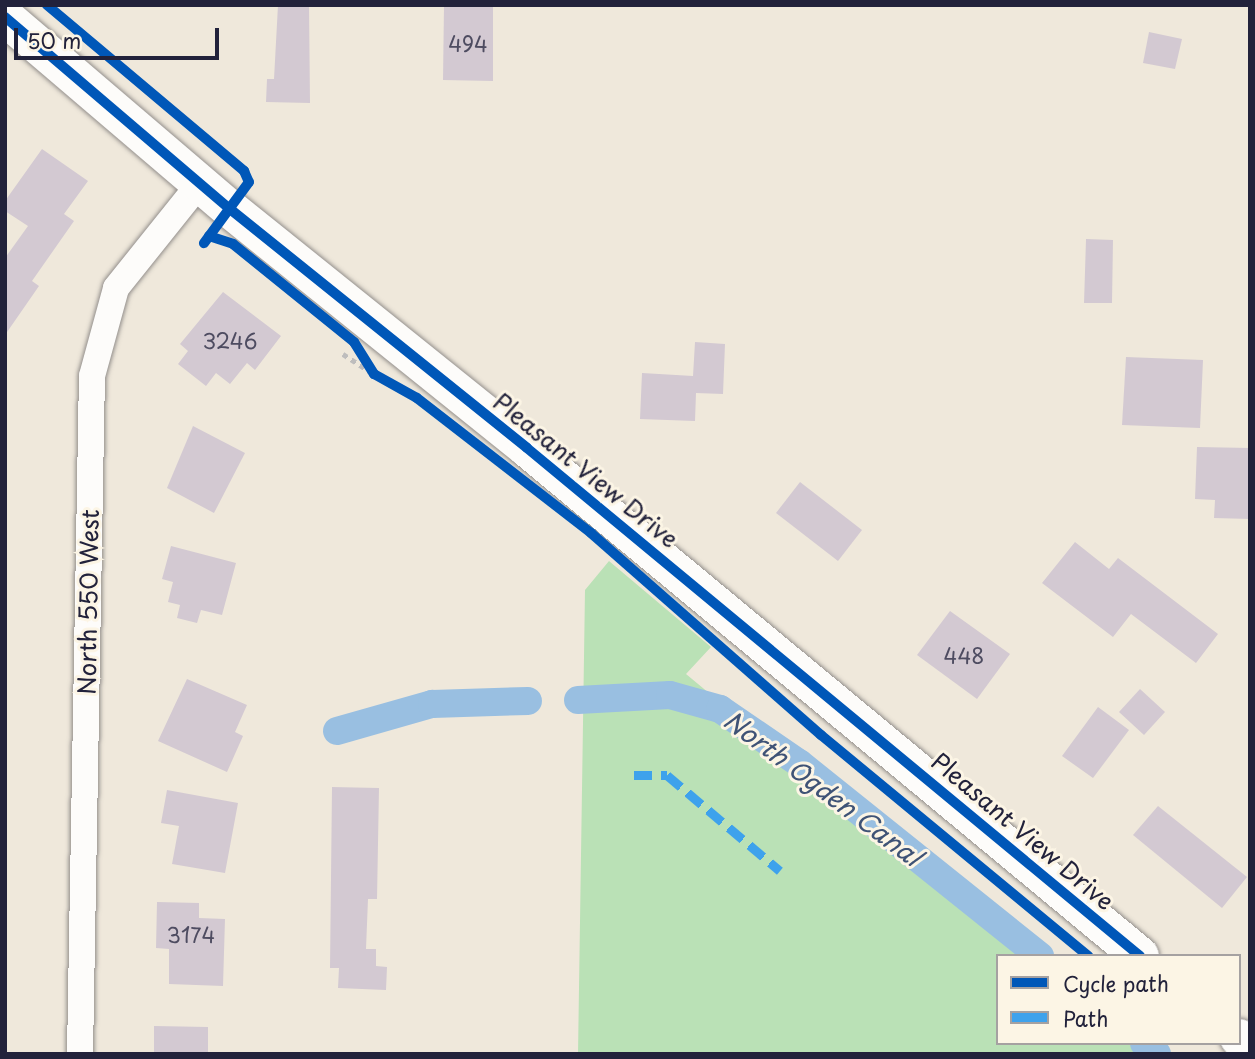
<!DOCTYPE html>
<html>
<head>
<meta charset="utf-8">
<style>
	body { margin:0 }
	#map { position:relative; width:1255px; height:1059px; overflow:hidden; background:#efe8db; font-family:"Playpen Sans",sans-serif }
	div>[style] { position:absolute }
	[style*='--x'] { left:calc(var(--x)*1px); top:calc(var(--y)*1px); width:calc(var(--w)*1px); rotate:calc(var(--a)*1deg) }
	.green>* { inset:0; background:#bae1b6 }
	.canal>* { height:28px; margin:-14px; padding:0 14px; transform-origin:14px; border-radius:14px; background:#99bfe1 }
	.building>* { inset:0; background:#d3c9d2 }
	.path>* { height:4.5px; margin-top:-2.25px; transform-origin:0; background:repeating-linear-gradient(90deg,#bebdbd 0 5px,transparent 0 10px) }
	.roads { filter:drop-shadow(0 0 2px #938f8c) drop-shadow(0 0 2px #938f8c) }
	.street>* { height:26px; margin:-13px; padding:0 13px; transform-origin:13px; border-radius:13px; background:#fdfcfa }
	.secondary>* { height:38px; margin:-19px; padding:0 19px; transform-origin:19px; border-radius:19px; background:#fdfcfa }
	.quiet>* { height:9px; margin-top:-4.5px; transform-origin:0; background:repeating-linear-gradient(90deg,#3ea2ec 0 18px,transparent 0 27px) }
	.cycleway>* { height:10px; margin:-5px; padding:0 5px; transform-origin:5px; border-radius:5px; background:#0057b8 }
	span { translate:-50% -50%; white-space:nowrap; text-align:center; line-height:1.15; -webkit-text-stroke:6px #fcf5e5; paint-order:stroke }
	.number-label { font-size:21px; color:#4e4c61 }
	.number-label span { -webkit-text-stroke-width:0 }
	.street-label { font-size:24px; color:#22223b }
	.water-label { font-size:26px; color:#3f5376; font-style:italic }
	.frame { position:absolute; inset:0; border:7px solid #22223b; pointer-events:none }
	.legend { position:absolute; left:996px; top:954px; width:245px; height:91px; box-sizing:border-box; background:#fcf5e5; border:2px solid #a5a1a1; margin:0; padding:9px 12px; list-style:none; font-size:21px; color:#22223b }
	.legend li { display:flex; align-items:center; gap:14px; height:35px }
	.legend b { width:35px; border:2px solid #a5a1a1 }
	.scale { position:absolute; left:14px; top:28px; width:205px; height:32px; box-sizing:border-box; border:4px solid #22223b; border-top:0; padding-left:9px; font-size:21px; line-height:24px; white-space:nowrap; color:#22223b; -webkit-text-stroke:5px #fcf5e5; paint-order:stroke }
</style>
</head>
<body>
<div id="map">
	<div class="green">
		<div style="clip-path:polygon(609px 561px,711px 647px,686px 674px,1026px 956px,998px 956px,998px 1043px,1132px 1043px,1145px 1054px,578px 1054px,585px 590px)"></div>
	</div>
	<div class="canal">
		<div style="--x:578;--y:700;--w:92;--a:-3.1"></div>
		<div style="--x:670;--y:695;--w:52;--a:15.6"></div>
		<div style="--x:720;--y:709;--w:96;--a:34.4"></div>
		<div style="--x:799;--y:763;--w:309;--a:38.7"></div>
		<div style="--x:337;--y:731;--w:99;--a:-15.9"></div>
		<div style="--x:432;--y:704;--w:96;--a:-1.8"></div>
		<div style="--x:1144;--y:1043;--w:17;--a:40"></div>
	</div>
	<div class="building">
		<div style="clip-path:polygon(278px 5px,309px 5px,310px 103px,266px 102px,267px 79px,274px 79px)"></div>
		<div style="clip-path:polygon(444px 5px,493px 5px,493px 81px,443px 80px)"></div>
		<div style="clip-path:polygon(1149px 32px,1182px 39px,1175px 69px,1143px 63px)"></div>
		<div style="clip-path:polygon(42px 149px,88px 181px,64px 214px,74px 221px,32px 281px,39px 286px,5px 335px,5px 258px,28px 226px,5px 211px,5px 201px)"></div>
		<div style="clip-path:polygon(1086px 239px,1113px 240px,1112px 303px,1084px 303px)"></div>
		<div style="clip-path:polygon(223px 292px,281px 336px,255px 370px,247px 363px,230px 384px,216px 373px,206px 386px,178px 364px,188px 351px,180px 344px)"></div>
		<div style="clip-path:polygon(695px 342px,725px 344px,723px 394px,696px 393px,695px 421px,640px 419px,642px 373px,693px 376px)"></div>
		<div style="clip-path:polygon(1126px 357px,1203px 360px,1200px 428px,1122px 425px)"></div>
		<div style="clip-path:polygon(193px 426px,245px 453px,214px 513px,167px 488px)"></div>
		<div style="clip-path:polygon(1197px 447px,1250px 448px,1250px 519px,1214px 518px,1215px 500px,1195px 499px)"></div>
		<div style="clip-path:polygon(800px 482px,862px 530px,838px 561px,776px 513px)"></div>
		<div style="clip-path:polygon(1075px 542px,1109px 569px,1118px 558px,1218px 634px,1196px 663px,1131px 614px,1113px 637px,1042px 583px)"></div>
		<div style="clip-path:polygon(171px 546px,236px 563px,222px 615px,201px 610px,197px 623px,177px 618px,180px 605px,168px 602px,173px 582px,162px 579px)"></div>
		<div style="clip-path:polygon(950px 611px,1010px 654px,977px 699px,917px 655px)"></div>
		<div style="clip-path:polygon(187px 679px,247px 705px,235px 732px,243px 736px,227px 772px,158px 741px)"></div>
		<div style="clip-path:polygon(1140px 689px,1165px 712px,1144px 735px,1119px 712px)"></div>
		<div style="clip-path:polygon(1098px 707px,1129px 730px,1093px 778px,1062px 756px)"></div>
		<div style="clip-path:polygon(332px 787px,379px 788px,377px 899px,368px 899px,366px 949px,376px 949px,376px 966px,387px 967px,386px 990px,338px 988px,339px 968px,330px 968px)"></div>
		<div style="clip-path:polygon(167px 790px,238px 803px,225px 873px,172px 864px,179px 826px,161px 823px)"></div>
		<div style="clip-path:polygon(1158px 806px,1247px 877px,1222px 908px,1133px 835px)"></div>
		<div style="clip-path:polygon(157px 902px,199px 903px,199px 918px,225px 919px,223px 986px,169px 984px,169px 949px,156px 948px)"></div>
		<div style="clip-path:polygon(154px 1026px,208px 1027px,208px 1054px,154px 1054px)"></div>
	</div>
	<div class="path">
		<div style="--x:343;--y:354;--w:37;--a:33"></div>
	</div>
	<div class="roads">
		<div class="street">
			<div style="--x:80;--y:1054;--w:678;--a:-88.99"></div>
			<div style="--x:92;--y:376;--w:91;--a:-74.7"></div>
			<div style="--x:116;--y:288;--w:134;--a:-51.3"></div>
		</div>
		<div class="secondary">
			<div style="--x:5;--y:17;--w:296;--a:40.5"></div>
			<div style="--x:230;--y:209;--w:381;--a:38.8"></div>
			<div style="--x:527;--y:448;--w:796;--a:39.65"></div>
			<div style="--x:1239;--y:1038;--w:14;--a:39"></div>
		</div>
	</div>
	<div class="quiet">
		<div style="--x:634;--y:775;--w:33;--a:0"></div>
		<div style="--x:667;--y:775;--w:148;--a:40.3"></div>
	</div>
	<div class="cycleway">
		<div style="--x:47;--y:5;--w:258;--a:40.1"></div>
		<div style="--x:244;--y:171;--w:12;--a:66"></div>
		<div style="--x:249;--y:182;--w:76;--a:126.4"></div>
		<div style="--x:5;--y:17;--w:296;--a:40.5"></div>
		<div style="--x:230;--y:209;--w:381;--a:38.8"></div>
		<div style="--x:527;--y:448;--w:796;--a:39.65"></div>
		<div style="--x:209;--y:236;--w:25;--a:18"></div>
		<div style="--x:233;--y:244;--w:156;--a:39"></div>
		<div style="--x:354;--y:342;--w:38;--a:58"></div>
		<div style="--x:374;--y:374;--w:49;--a:29.2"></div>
		<div style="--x:417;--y:398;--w:220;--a:37.8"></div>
		<div style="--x:591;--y:533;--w:306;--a:41.3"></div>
		<div style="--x:821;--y:735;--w:347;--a:39.6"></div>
	</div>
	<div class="number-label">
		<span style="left:468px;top:43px">494</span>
		<span style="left:230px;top:340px">3246</span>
		<span style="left:964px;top:655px">448</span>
		<span style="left:191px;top:934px">3174</span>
	</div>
	<div class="street-label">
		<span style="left:586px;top:470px;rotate:39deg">Pleasant View Drive</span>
		<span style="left:88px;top:602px;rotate:-89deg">North 550 West</span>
		<span style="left:1023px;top:831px;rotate:40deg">Pleasant View Drive</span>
	</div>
	<div class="water-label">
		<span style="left:823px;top:788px;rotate:37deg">North Ogden Canal</span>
	</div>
	<div class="frame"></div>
	<ul class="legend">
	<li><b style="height:9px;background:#0057b8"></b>Cycle path</li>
	<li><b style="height:9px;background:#3ea2ec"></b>Path</li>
	</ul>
	<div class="scale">50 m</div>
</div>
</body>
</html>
